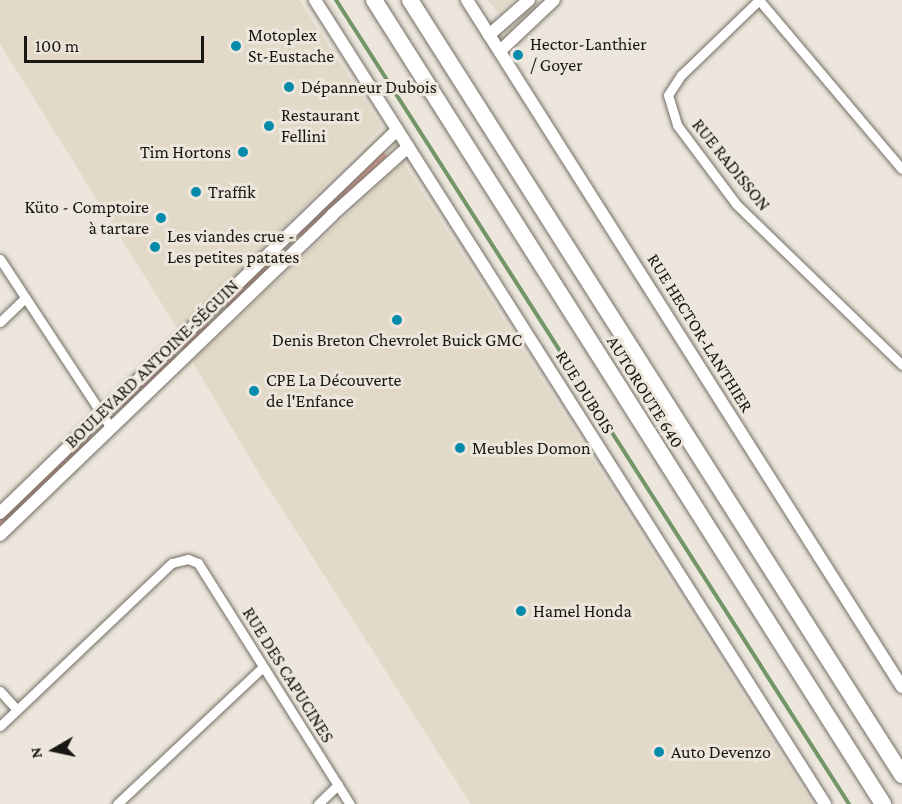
<!DOCTYPE html>
<html>
<head>
<meta charset="utf-8">
<style>
	body { margin:0 }
	#map { position:relative; width:902px; height:804px; overflow:hidden; background:#ece6dc; font-family:"Crimson Pro",serif }
	div>[style] { position:absolute }
	[style*='--x'] { left:calc(var(--x)*1px); top:calc(var(--y)*1px); width:calc(var(--w)*1px); rotate:calc(var(--a)*1deg) }
	.built>* { inset:0; background:#e2d9c8 }
	.green>* { inset:0; background:#e4a59d }
	.stream>* { height:4px; margin:-2px; padding:0 2px; transform-origin:2px; border-radius:2px; background:#739669 }
	.roads { filter:drop-shadow(0 0 2px #746f66) drop-shadow(0 0 2px #746f66) }
	.minor>* { height:9px; margin:-4.5px; padding:0 4.5px; transform-origin:4.5px; border-radius:4.5px; background:#fff }
	.tertiary>* { height:12px; margin:-6px; padding:0 6px; transform-origin:6px; border-radius:6px; background:#fff }
	.motorway>* { height:16px; margin:-8px; padding:0 8px; transform-origin:8px; border-radius:8px; background:#fff }
	.dots>* { width:16px; height:16px; translate:-50% -50%; box-sizing:border-box; border:3px solid #ece6dc; border-radius:50% }
	span { translate:-50% -50%; white-space:nowrap; text-align:center; line-height:1.15; -webkit-text-stroke:6px #ece6dc; paint-order:stroke }
	.poi-label { font-size:18px; color:#191714 }
	.left { translate:0 -50%; text-align:left }
	.right { translate:-100% -50%; text-align:right }
	.street-label { font-size:18px; color:#191714 }
	.north { position:absolute; left:24px; top:720px; width:60px; height:60px; -webkit-text-stroke:4px #ece6dc; paint-order:stroke; rotate:261deg; font-size:16px; font-weight:700; line-height:24px; text-align:center; color:#191714 }
	.north::after { content:''; display:block; margin:auto; width:21px; height:27px; background:#191714; clip-path:polygon(50% 0,100% 100%,50% 72%,0 100%) }
	.scale { position:absolute; left:24px; top:36px; width:180px; height:27px; box-sizing:border-box; border:3px solid #191714; border-top:0; padding-left:8px; font-size:18px; line-height:21px; white-space:nowrap; color:#191714; -webkit-text-stroke:4px #ece6dc; paint-order:stroke }
</style>
</head>
<body>
<div id="map">
	<div class="built">
		<div style="clip-path:polygon(0 0,299px 0,382px 127px,180px 333px,0 44px)"></div>
		<div style="clip-path:polygon(487px 0,513px 0,498px 12px)"></div>
		<div style="clip-path:polygon(403px 162px,812px 804px,471px 804px,260px 475px,192px 361px)"></div>
	</div>
	<div class="green">
		<div style="clip-path:polygon(382px 151px,387px 156px,302px 238px,297px 233px)"></div>
		<div style="clip-path:polygon(271px 258px,276px 263px,229px 308px,224px 303px)"></div>
		<div style="clip-path:polygon(206px 321px,210px 326px,184px 351px,180px 345px)"></div>
		<div style="clip-path:polygon(174px 351px,177px 358px,124px 409px,120px 404px)"></div>
		<div style="clip-path:polygon(87px 435px,92px 440px,0 529px,0 519px)"></div>
	</div>
	<div class="stream">
		<div style="--x:336;--y:0;--w:954;--a:57.46"></div>
	</div>
	<div class="roads">
		<div class="minor">
			<div style="--x:759;--y:0;--w:108;--a:136.1"></div>
			<div style="--x:681;--y:75;--w:24;--a:123"></div>
			<div style="--x:668;--y:95;--w:31;--a:73"></div>
			<div style="--x:677;--y:125;--w:99;--a:53.2"></div>
			<div style="--x:736;--y:204;--w:231;--a:44.1"></div>
			<div style="--x:759;--y:0;--w:221;--a:49.8"></div>
			<div style="--x:0;--y:259;--w:202;--a:56.7"></div>
			<div style="--x:0;--y:322;--w:35;--a:-44"></div>
			<div style="--x:0;--y:691;--w:25;--a:48"></div>
			<div style="--x:0;--y:726;--w:237;--a:-43.5"></div>
			<div style="--x:172;--y:563;--w:16;--a:-14"></div>
			<div style="--x:188;--y:559;--w:11;--a:22"></div>
			<div style="--x:198;--y:563;--w:285;--a:57.8"></div>
			<div style="--x:117;--y:804;--w:199;--a:-43.2"></div>
			<div style="--x:318;--y:804;--w:28;--a:-44"></div>
		</div>
		<div class="tertiary">
			<div style="--x:315;--y:0;--w:952;--a:57.61"></div>
			<div style="--x:467;--y:0;--w:813;--a:57.66"></div>
			<div style="--x:489;--y:35;--w:53;--a:-41.2"></div>
			<div style="--x:500;--y:51;--w:74;--a:-43.4"></div>
			<div style="--x:0;--y:513;--w:552;--a:-43.97"></div>
			<div style="--x:0;--y:535;--w:461;--a:-43.9"></div>
			<div style="--x:332;--y:215;--w:102;--a:-41.8"></div>
		</div>
		<div class="motorway">
			<div style="--x:374;--y:0;--w:952;--a:57.66"></div>
			<div style="--x:410;--y:0;--w:918;--a:57.59"></div>
		</div>
	</div>
	<div class="dots">
		<div style="left:236px;top:46px;background:#048aaa"></div>
		<div style="left:518px;top:55px;background:#048aaa"></div>
		<div style="left:289px;top:87px;background:#048aaa"></div>
		<div style="left:269px;top:126px;background:#048aaa"></div>
		<div style="left:243px;top:152px;background:#048aaa"></div>
		<div style="left:196px;top:192px;background:#048aaa"></div>
		<div style="left:161px;top:218px;background:#048aaa"></div>
		<div style="left:155px;top:247px;background:#048aaa"></div>
		<div style="left:397px;top:320px;background:#048aaa"></div>
		<div style="left:254px;top:391px;background:#048aaa"></div>
		<div style="left:460px;top:448px;background:#048aaa"></div>
		<div style="left:521px;top:611px;background:#048aaa"></div>
		<div style="left:659px;top:752px;background:#048aaa"></div>
	</div>
	<div class="poi-label">
		<span class="left" style="left:248px;top:46px">Motoplex<br>St-Eustache</span>
		<span class="left" style="left:530px;top:55px">Hector-Lanthier<br>/ Goyer</span>
		<span class="left" style="left:301px;top:87px">Dépanneur Dubois</span>
		<span class="left" style="left:281px;top:126px">Restaurant<br>Fellini</span>
		<span class="right" style="left:231px;top:152px">Tim Hortons</span>
		<span class="left" style="left:208px;top:192px">Traffik</span>
		<span class="right" style="left:149px;top:218px">Küto - Comptoire<br>à tartare</span>
		<span class="left" style="left:167px;top:247px">Les viandes crue -<br>Les petites patates</span>
		<span style="left:397px;top:340px">Denis Breton Chevrolet Buick GMC</span>
		<span class="left" style="left:266px;top:391px">CPE La Découverte<br>de l'Enfance</span>
		<span class="left" style="left:472px;top:448px">Meubles Domon</span>
		<span class="left" style="left:533px;top:611px">Hamel Honda</span>
		<span class="left" style="left:671px;top:752px">Auto Devenzo</span>
	</div>
	<div class="street-label">
		<span style="left:731px;top:165px;rotate:51deg">RUE RADISSON</span>
		<span style="left:700px;top:333px;rotate:58deg">RUE HECTOR-LANTHIER</span>
		<span style="left:152px;top:364px;rotate:-44deg">BOULEVARD ANTOINE-SÉGUIN</span>
		<span style="left:585px;top:392px;rotate:58deg">RUE DUBOIS</span>
		<span style="left:645px;top:392px;rotate:58deg">AUTOROUTE 640</span>
		<span style="left:288px;top:675px;rotate:58deg">RUE DES CAPUCINES</span>
	</div>
	<div class="north">N</div>
	<div class="scale">100 m</div>
</div>
</body>
</html>
